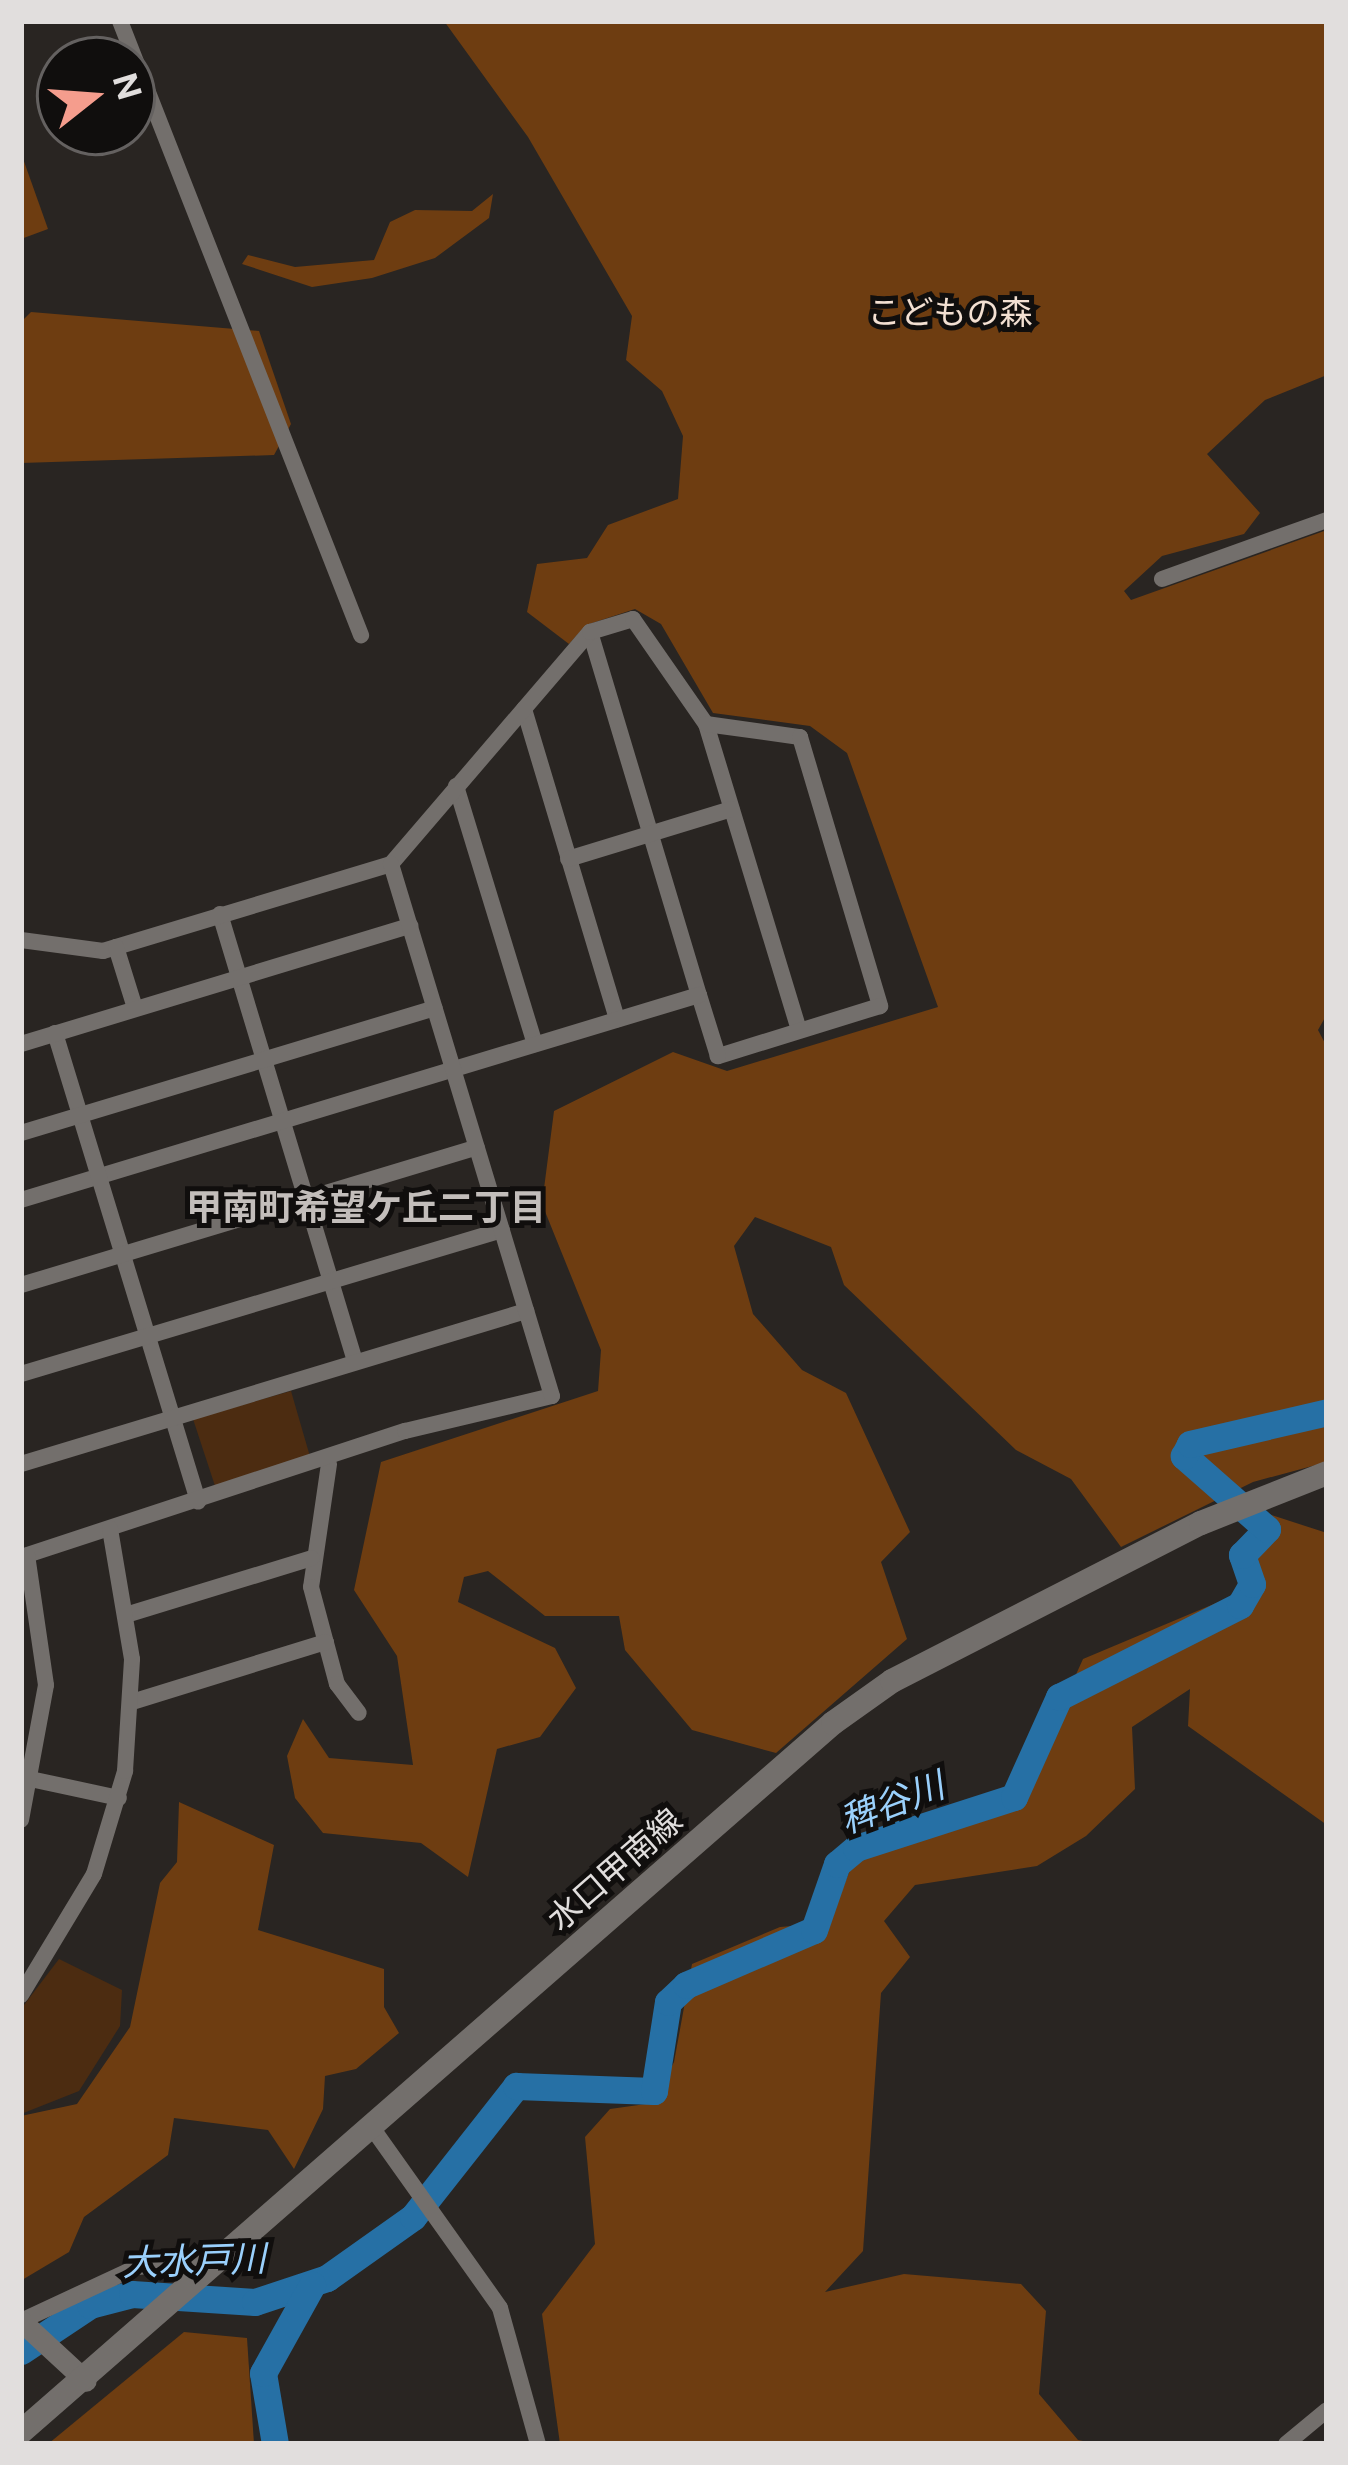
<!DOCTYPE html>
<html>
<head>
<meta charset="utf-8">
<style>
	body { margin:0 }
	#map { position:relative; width:1348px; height:2465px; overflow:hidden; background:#292522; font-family:"Public Sans","Noto Sans JP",sans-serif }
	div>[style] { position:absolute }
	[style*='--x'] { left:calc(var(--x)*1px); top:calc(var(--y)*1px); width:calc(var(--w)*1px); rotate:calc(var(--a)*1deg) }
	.green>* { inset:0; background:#4c2c11 }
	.forest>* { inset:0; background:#6e3d11 }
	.river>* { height:27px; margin:-13.5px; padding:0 13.5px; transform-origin:13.5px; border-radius:13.5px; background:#2670a5 }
	.minor>* { height:16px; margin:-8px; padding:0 8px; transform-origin:8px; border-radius:8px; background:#736f6c }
	.tertiary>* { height:21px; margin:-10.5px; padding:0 10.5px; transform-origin:10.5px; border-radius:10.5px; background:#736f6c }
	.secondary>* { height:24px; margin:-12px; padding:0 12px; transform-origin:12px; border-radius:12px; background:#736f6c }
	span { translate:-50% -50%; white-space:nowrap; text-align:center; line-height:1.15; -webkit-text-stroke:10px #100e0d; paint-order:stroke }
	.park-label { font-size:33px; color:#f3e0d2 }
	.street-label { font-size:33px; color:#e1dedd }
	.neighbourhood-label { font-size:36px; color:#c3bebb; font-weight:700 }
	.water-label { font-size:36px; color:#9ad0fc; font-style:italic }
	.frame { position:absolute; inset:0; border:24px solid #e1dedd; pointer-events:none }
	.north { position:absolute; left:36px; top:36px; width:120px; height:120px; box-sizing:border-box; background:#100e0d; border:3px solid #646160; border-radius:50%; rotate:73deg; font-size:33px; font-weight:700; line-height:48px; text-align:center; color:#e1dedd }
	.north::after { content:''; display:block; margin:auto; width:42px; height:54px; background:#f59d8d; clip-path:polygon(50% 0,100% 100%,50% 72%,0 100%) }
</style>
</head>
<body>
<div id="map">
	<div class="green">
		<div style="clip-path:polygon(291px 1391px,311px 1460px,216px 1489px,193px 1419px)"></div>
		<div style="clip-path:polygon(59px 1959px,122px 1990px,120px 2026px,79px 2091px,21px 2114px,21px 2009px)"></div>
	</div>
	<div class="forest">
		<div style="clip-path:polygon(444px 21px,1327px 21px,1327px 375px,1265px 400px,1207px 454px,1260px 513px,1244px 534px,1162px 556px,1124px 591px,1131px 600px,1327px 530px,1327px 1014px,1318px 1030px,1327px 1047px,1327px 1462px,1253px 1482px,1121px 1547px,1071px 1479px,1016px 1450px,844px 1285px,831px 1247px,755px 1217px,734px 1246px,753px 1314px,802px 1370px,846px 1393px,910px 1532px,881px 1562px,907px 1639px,776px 1753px,692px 1730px,625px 1650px,619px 1616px,545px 1616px,488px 1571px,464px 1577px,458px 1602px,555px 1648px,576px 1688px,540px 1737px,497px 1749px,468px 1877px,421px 1843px,323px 1833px,295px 1798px,287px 1756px,303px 1719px,329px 1758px,413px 1765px,397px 1656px,354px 1590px,381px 1462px,598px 1391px,601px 1350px,542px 1204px,554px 1111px,673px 1052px,727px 1071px,938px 1007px,847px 753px,810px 726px,713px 713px,661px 624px,635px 609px,586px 625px,569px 644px,527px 612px,537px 564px,587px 558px,608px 525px,678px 499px,683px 436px,662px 391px,626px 360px,632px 316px,528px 137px)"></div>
		<div style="clip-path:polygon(21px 153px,48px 229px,21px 239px)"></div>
		<div style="clip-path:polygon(493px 194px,489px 218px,435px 258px,372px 278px,312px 287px,242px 264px,248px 255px,295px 267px,374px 260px,390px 222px,415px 210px,472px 211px)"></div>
		<div style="clip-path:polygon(31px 312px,259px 331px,291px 424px,274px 455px,21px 463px,21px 322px)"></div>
		<div style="clip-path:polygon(1265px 1513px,1327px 1533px,1327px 1825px,1188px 1726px,1190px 1689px,1132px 1727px,1135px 1789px,1086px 1836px,1037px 1866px,915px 1885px,884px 1921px,910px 1957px,881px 1993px,863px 2251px,825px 2292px,904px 2274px,1021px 2284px,1046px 2311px,1039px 2394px,1078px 2440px,1098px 2444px,560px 2444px,542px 2314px,595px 2244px,585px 2137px,610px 2109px,653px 2103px,674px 2062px,692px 1964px,780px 1927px,829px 1923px,852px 1865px,888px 1822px,1021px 1796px,1083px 1659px,1259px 1585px,1246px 1519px)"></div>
		<div style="clip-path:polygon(179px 1802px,274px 1845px,258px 1930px,384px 1969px,384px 2007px,399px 2033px,356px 2069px,325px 2076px,323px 2109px,294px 2169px,268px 2130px,174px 2118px,168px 2155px,84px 2217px,69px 2252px,22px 2280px,21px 2116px,77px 2104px,130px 2027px,160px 1883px,177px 1862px)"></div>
		<div style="clip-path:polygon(184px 2332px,247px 2338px,254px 2444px,48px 2444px)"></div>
	</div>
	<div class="river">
		<div style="--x:21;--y:2351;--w:83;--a:-33.7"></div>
		<div style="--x:90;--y:2305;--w:43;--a:-14.7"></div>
		<div style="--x:132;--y:2294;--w:123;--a:3.7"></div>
		<div style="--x:255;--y:2302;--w:76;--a:-18.4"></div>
		<div style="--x:327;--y:2278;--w:105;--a:-35.3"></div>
		<div style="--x:413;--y:2217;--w:167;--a:-51.8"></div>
		<div style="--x:516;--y:2086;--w:138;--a:2.1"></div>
		<div style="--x:654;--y:2091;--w:90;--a:-81.1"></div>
		<div style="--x:668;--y:2002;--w:25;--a:-43"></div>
		<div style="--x:686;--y:1985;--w:139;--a:-23.3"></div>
		<div style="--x:814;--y:1930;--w:70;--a:-70.8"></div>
		<div style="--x:837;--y:1864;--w:25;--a:-40"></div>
		<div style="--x:856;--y:1848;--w:166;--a:-17.9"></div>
		<div style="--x:1014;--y:1797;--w:110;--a:-65.8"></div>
		<div style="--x:1059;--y:1697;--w:203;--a:-26.9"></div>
		<div style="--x:1240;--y:1605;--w:24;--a:-60"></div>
		<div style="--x:1252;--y:1584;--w:31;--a:-109"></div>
		<div style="--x:1242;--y:1555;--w:36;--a:-46"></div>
		<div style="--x:1267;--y:1529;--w:111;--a:-138.7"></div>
		<div style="--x:1184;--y:1456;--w:13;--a:-63"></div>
		<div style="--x:1190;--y:1444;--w:141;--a:-13.1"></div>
		<div style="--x:275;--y:2444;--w:72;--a:-99.6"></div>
		<div style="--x:263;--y:2373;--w:101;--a:-60.9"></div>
	</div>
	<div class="minor">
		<div style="--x:120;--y:21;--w:660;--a:68.57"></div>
		<div style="--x:1162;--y:579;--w:175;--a:-19.7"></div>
		<div style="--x:590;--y:632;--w:379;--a:73.3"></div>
		<div style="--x:524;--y:709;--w:324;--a:73.3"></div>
		<div style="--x:706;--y:724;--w:320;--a:73.1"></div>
		<div style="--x:456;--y:786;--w:270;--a:73"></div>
		<div style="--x:568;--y:859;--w:171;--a:-17"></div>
		<div style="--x:220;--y:914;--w:468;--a:73.2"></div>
		<div style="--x:21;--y:940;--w:83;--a:7.6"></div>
		<div style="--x:103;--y:951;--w:301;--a:-16.8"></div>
		<div style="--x:391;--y:864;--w:306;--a:-49.4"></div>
		<div style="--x:590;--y:632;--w:45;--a:-16.8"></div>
		<div style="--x:633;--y:619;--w:128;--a:55.2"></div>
		<div style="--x:706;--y:724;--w:95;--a:7.9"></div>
		<div style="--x:800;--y:737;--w:281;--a:73.4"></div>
		<div style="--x:880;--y:1006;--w:170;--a:162.8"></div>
		<div style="--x:718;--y:1056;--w:64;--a:-107.3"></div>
		<div style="--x:699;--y:995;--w:708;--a:163.18"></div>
		<div style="--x:116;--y:947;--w:64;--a:72.7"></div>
		<div style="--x:55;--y:1033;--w:490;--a:73"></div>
		<div style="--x:21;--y:1044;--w:407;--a:-16.9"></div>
		<div style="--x:21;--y:1133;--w:432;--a:-16.8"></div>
		<div style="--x:21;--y:1285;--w:476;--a:-16.8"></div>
		<div style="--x:21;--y:1374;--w:502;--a:-16.67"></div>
		<div style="--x:21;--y:1464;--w:528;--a:-16.86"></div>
		<div style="--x:329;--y:1464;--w:124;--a:98.3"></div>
		<div style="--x:311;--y:1587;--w:100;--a:75"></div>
		<div style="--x:337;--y:1684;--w:36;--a:53"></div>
		<div style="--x:21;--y:1557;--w:404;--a:-18.2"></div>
		<div style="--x:405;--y:1431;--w:151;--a:-13.4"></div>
		<div style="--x:552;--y:1396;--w:556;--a:-106.84"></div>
		<div style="--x:129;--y:1614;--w:191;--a:-17"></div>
		<div style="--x:132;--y:1702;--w:203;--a:-17.2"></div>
		<div style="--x:21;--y:1777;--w:100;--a:12.1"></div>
		<div style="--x:21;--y:1820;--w:137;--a:-79.5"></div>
		<div style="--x:46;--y:1685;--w:131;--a:-98.3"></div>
		<div style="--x:21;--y:1995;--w:141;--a:-58.9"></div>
		<div style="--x:94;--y:1874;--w:108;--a:-73.2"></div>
		<div style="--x:125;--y:1771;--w:112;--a:-86.4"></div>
		<div style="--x:132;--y:1659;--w:132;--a:-99.6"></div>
		<div style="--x:373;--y:2129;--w:219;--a:54.6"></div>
		<div style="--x:500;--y:2308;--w:141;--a:74.4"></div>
		<div style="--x:21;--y:2321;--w:128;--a:-25"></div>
		<div style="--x:137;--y:2267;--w:81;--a:-4.9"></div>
		<div style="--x:1286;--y:2444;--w:53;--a:-39.7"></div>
	</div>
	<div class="tertiary">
		<div style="--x:21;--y:2321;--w:88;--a:42.7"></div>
	</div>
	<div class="secondary">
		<div style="--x:21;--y:2432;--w:1078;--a:-41.13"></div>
		<div style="--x:833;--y:1723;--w:72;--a:-35.4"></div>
		<div style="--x:892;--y:1681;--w:347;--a:-27.1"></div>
		<div style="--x:1201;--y:1523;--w:136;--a:-21.6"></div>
	</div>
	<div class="park-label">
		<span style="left:950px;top:313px">こどもの森</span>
	</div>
	<div class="street-label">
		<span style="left:615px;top:1870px;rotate:-41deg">水口甲南線</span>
	</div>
	<div class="neighbourhood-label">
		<span style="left:366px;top:1208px">甲南町希望ケ丘二丁目</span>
	</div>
	<div class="water-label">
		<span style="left:892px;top:1803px;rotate:-21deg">稗谷川</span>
		<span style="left:194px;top:2261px;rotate:-2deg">大水戸川</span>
	</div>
	<div class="frame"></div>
	<div class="north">N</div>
</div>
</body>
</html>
